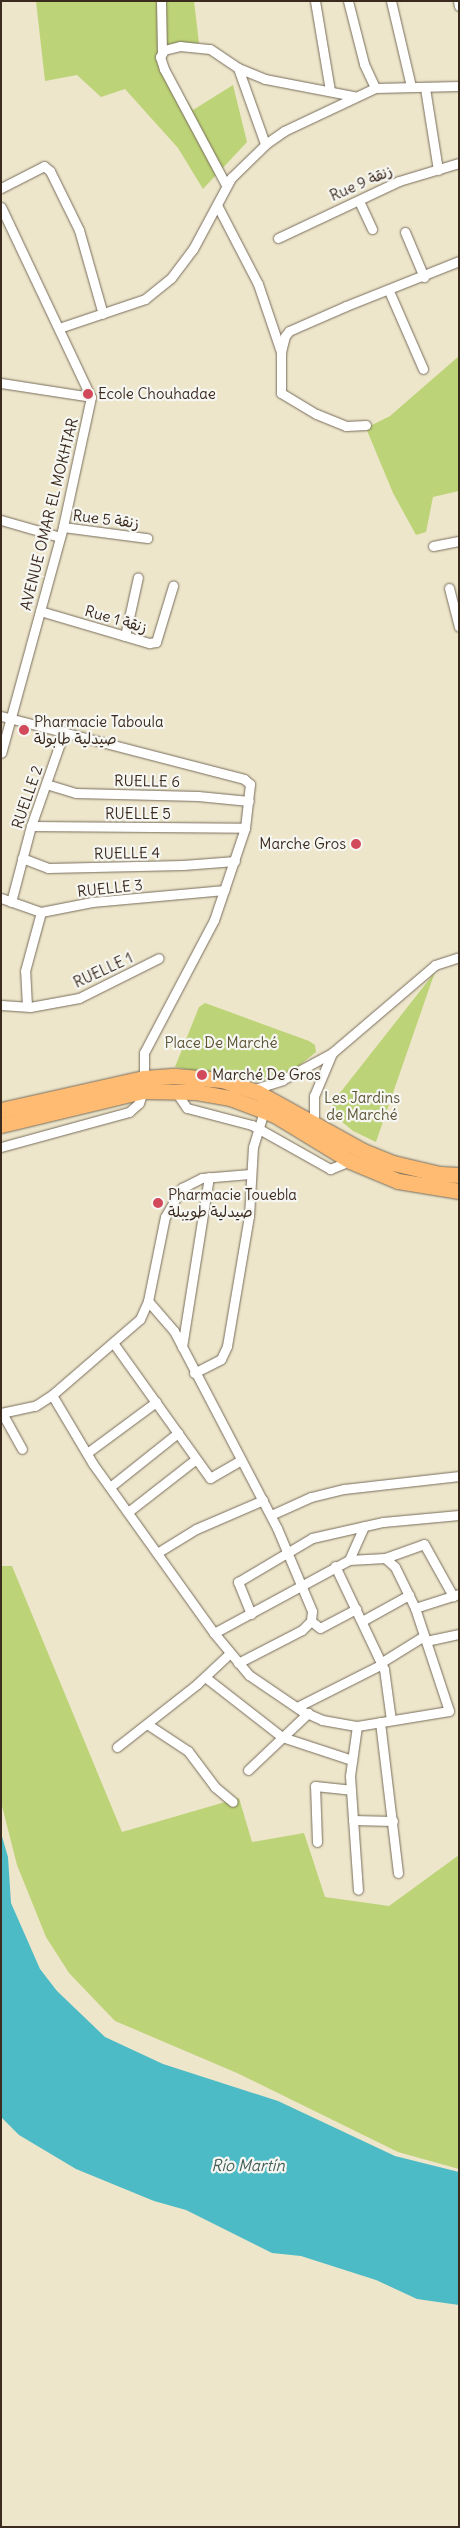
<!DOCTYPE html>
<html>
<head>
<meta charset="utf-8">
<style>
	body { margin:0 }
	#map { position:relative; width:460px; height:2528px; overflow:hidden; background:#ede6cb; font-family:Delius,"Playpen Sans Arabic",sans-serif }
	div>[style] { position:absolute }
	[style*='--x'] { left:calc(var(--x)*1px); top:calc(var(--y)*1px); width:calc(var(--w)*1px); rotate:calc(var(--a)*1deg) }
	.green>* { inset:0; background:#bdd377 }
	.water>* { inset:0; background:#4dbbc5 }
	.roads { filter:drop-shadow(0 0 1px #796c5b) drop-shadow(0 0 1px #796c5b) }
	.street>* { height:9px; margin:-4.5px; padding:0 4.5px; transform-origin:4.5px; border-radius:4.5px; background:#fff }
	.highway>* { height:15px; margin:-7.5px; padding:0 7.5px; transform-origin:7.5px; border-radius:7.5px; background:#ffbb71 }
	.dots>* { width:14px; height:14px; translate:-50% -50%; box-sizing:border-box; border:2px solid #f6f6f2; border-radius:50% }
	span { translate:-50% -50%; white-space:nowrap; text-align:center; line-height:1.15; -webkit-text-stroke:4.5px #f6f6f2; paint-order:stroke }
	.street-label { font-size:15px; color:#3b2a1e }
	.poi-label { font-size:15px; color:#3b2a1e }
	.left { translate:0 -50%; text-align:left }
	.right { translate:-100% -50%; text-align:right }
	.park-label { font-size:15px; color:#5c5434 }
	.water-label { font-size:16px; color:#415d58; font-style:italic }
	.frame { position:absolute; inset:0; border:2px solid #3b2a1e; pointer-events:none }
</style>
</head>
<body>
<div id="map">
	<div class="green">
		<div style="clip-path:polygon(36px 1px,194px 1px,199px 43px,157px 55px,193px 110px,233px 85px,247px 142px,203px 189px,178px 148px,125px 89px,101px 97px,77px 75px,45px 81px)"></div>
		<div style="clip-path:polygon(459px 356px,459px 491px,433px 497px,426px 532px,416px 535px,393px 493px,366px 428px,390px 416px)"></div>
		<div style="clip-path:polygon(435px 972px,429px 989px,376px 1142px,353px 1131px,335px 1116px,332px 1103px)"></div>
		<div style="clip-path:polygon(205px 1003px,309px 1041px,315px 1045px,316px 1052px,284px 1078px,253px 1082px,175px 1067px,199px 1007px)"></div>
		<div style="clip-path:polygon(1px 1566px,12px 1566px,122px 1832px,239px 1798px,252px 1842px,304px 1833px,325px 1897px,389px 1906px,459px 1855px,459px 2169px,398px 2152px,237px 2073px,115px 2021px,69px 1973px,46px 1937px,17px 1865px,1px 1802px)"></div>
	</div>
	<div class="water">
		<div style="clip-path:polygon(1px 1833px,8px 1857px,11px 1903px,40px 1969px,57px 1991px,105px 2037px,163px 2064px,278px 2101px,395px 2156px,459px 2172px,459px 2305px,417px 2299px,376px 2280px,301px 2256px,272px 2253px,186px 2210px,154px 2201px,76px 2169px,19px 2135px,1px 2117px)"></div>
	</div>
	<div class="roads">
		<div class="street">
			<div style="--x:161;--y:1;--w:52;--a:88.9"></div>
			<div style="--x:315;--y:1;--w:91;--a:80.5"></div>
			<div style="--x:348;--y:1;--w:65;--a:75.7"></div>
			<div style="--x:364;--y:64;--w:26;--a:65"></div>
			<div style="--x:391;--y:1;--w:87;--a:76.8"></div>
			<div style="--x:458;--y:1;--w:5;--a:79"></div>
			<div style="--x:238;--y:68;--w:81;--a:70.4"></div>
			<div style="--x:425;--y:88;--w:83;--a:81"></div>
			<div style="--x:226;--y:185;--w:132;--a:-118.1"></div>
			<div style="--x:164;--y:69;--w:13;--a:-108"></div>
			<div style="--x:160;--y:57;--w:8;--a:-60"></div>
			<div style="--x:164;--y:50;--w:16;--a:-14"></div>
			<div style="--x:180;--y:46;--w:30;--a:6"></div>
			<div style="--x:210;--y:49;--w:34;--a:34"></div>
			<div style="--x:238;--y:68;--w:29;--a:22"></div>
			<div style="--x:265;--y:79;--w:90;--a:10.9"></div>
			<div style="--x:1;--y:188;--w:48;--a:-27.1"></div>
			<div style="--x:44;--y:166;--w:8;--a:40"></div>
			<div style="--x:50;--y:171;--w:66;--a:63.8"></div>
			<div style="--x:79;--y:230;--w:87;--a:74.1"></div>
			<div style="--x:359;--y:201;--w:31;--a:65"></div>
			<div style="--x:217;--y:205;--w:89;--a:62.6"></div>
			<div style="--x:258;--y:284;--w:72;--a:71.3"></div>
			<div style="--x:1;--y:207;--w:210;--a:64.7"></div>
			<div style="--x:91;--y:397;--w:133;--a:102.2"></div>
			<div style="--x:63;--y:527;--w:234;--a:105.3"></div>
			<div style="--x:405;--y:232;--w:49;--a:67.1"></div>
			<div style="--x:278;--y:238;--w:134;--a:-25.2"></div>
			<div style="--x:399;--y:181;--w:63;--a:-16.7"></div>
			<div style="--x:389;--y:291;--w:85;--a:66.4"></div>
			<div style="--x:59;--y:328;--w:91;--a:-18.6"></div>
			<div style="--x:145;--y:299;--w:33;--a:-39"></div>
			<div style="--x:171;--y:278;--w:36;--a:-53"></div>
			<div style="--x:193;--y:249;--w:81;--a:-61.8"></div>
			<div style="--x:231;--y:178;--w:50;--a:-44.2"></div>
			<div style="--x:267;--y:143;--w:21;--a:-35"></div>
			<div style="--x:284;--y:131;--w:101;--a:-25.3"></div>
			<div style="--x:375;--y:88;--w:84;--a:-1.4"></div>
			<div style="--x:1;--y:383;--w:91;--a:8.8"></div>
			<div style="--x:366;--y:425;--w:20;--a:177"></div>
			<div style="--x:346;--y:426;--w:32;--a:-158"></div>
			<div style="--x:316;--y:414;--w:41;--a:-149"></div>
			<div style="--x:281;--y:393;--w:41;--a:-90"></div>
			<div style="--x:281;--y:352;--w:16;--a:-76"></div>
			<div style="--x:285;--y:336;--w:6;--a:-51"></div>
			<div style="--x:289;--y:331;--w:62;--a:-23.7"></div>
			<div style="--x:346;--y:306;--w:122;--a:-21.7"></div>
			<div style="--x:1;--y:520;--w:61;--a:16.1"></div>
			<div style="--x:63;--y:527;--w:85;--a:7.5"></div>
			<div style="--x:433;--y:546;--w:26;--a:-11"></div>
			<div style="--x:449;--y:588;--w:40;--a:75.6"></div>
			<div style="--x:40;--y:611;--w:114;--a:16.4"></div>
			<div style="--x:149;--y:643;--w:7;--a:-8"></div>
			<div style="--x:156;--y:642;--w:59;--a:-73.1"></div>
			<div style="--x:125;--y:636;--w:60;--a:-77.6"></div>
			<div style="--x:1;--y:716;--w:251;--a:14.5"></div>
			<div style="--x:244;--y:779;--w:8;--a:40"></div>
			<div style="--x:250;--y:784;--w:44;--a:96.5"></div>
			<div style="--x:245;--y:828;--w:97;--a:108.6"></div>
			<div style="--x:214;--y:920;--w:150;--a:117.8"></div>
			<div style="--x:144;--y:1053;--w:25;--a:90"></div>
			<div style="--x:46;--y:784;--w:31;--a:17"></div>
			<div style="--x:76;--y:793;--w:122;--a:1.4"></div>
			<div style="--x:198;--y:796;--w:51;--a:5.6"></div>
			<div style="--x:31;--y:826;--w:214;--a:0.5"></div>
			<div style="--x:22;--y:858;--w:28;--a:21"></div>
			<div style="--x:48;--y:868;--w:135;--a:-1.3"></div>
			<div style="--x:183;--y:865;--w:52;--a:-4.4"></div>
			<div style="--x:1;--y:898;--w:42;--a:19.3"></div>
			<div style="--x:41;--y:912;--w:52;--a:-11.1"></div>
			<div style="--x:92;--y:902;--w:133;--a:-5.2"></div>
			<div style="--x:11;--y:902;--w:79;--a:-75.3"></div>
			<div style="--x:31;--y:826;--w:100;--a:-70.7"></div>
			<div style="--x:1;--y:1005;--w:29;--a:4"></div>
			<div style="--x:30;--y:1007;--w:50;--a:-10.4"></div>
			<div style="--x:79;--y:998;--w:89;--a:-26.6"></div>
			<div style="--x:27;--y:1006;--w:35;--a:-93"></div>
			<div style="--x:25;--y:971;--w:61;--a:-74.8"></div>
			<div style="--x:174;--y:1089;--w:23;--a:56"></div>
			<div style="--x:187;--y:1108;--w:67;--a:14.7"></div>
			<div style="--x:252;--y:1125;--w:90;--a:29.4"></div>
			<div style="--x:330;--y:1169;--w:22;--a:-22"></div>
			<div style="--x:252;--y:1090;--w:32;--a:-18"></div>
			<div style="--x:282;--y:1080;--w:57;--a:-28.4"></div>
			<div style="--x:332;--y:1053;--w:135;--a:-40.5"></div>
			<div style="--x:435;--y:965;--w:25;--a:-18"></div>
			<div style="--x:314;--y:1124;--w:28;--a:-90"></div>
			<div style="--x:314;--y:1096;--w:47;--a:-67.3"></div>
			<div style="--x:1;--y:1147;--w:133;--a:-15.3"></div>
			<div style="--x:129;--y:1112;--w:13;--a:-42"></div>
			<div style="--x:139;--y:1103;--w:13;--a:-72"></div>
			<div style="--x:148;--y:1301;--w:40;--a:49"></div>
			<div style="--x:174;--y:1331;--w:222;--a:62.4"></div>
			<div style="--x:277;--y:1528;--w:90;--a:67.1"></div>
			<div style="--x:312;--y:1611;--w:10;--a:96"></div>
			<div style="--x:311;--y:1621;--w:13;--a:135"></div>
			<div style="--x:302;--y:1630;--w:72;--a:152.7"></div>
			<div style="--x:114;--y:1344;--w:165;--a:54.4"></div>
			<div style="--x:210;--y:1478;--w:36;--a:-30"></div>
			<div style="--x:182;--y:1347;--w:172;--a:-81"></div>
			<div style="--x:194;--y:1373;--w:30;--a:-27"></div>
			<div style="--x:221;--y:1359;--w:14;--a:-65"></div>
			<div style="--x:227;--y:1346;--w:132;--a:-80.4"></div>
			<div style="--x:249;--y:1216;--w:69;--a:-86.7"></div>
			<div style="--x:253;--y:1147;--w:39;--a:-73"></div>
			<div style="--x:52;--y:1395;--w:80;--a:59.3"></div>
			<div style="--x:93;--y:1464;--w:208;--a:54.4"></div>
			<div style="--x:214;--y:1633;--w:55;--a:50.2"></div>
			<div style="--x:249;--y:1675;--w:64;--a:34.2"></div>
			<div style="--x:302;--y:1711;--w:22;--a:24"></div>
			<div style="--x:322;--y:1720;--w:36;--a:10"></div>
			<div style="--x:1;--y:1413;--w:35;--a:-12"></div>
			<div style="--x:35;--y:1406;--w:20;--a:-33"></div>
			<div style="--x:52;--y:1395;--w:116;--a:-40.8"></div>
			<div style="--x:140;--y:1319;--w:20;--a:-66"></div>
			<div style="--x:148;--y:1301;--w:86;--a:-78.6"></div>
			<div style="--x:165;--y:1217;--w:34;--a:-60"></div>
			<div style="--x:182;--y:1188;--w:22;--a:-27"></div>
			<div style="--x:202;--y:1178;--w:48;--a:-4.8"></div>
			<div style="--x:2;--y:1413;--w:41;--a:60.9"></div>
			<div style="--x:87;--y:1453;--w:86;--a:-36.5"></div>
			<div style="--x:110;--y:1487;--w:87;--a:-38.5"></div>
			<div style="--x:128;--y:1512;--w:86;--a:-37.9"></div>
			<div style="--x:271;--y:1515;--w:44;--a:-24.2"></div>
			<div style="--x:311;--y:1497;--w:34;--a:-14"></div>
			<div style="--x:344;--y:1489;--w:116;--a:-6.4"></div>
			<div style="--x:157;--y:1553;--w:46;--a:-31.6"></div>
			<div style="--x:196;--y:1529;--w:73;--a:-23.4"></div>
			<div style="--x:385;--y:1558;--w:41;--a:-19.7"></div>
			<div style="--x:424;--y:1544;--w:60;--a:60.9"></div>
			<div style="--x:349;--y:1560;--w:36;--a:-3"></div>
			<div style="--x:385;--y:1558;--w:13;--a:42"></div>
			<div style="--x:395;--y:1567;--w:46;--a:64"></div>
			<div style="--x:415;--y:1608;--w:108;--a:71.7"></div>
			<div style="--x:449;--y:1711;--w:93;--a:170.7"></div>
			<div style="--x:357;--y:1726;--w:50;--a:98"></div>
			<div style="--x:350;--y:1776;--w:114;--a:86"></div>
			<div style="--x:335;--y:1566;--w:114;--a:64.6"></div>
			<div style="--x:384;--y:1669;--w:51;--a:82.2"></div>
			<div style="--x:415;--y:1608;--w:46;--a:-17.7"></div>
			<div style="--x:251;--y:1614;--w:35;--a:-112"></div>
			<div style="--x:238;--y:1582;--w:86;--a:-30.7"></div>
			<div style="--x:312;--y:1538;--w:73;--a:-12.7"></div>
			<div style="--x:383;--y:1522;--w:76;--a:-5.3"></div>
			<div style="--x:311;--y:1621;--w:11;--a:38"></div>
			<div style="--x:320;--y:1628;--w:41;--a:-27.8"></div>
			<div style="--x:362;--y:1621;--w:54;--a:-29"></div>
			<div style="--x:214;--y:1633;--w:153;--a:-28.4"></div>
			<div style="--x:349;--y:1560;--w:37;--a:-66"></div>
			<div style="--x:426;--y:1641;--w:34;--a:-12"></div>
			<div style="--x:382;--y:1662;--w:49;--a:-31.8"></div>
			<div style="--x:205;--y:1677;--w:98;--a:37.9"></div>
			<div style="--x:282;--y:1737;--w:74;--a:18.2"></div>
			<div style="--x:297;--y:1707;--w:95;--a:-26.8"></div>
			<div style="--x:380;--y:1722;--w:152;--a:83.2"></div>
			<div style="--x:147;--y:1724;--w:49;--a:33.4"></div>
			<div style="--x:188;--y:1751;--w:45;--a:53.1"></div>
			<div style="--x:215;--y:1787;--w:23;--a:40"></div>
			<div style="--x:117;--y:1747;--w:102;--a:-38.2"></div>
			<div style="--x:197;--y:1684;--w:45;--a:-43.2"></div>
			<div style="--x:248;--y:1770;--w:83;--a:-43.5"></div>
			<div style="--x:353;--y:1820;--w:40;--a:1.4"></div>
			<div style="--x:317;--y:1842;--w:56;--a:-92"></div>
			<div style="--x:315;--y:1786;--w:36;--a:6"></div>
		</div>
		<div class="highway">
			<div style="--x:1;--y:1110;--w:147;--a:-12.6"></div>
			<div style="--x:144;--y:1078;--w:31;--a:-4"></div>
			<div style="--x:175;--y:1076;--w:47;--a:4.9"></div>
			<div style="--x:222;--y:1080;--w:37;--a:19"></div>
			<div style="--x:257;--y:1092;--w:121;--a:29.1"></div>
			<div style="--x:363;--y:1151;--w:32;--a:22"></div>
			<div style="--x:393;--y:1163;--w:48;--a:13.2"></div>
			<div style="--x:440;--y:1174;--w:19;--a:3"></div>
			<div style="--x:1;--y:1125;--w:146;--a:-13.5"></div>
			<div style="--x:143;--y:1091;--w:53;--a:1.1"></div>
			<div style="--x:196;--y:1092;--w:35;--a:10"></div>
			<div style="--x:230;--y:1098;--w:48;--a:20.7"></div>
			<div style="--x:275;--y:1115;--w:88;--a:31.5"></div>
			<div style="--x:350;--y:1161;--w:52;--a:22.6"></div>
			<div style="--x:398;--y:1181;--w:62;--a:9.3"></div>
		</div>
	</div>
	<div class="dots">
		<div style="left:88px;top:394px;background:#d1495b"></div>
		<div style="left:24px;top:730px;background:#d1495b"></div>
		<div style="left:356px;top:844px;background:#d1495b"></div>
		<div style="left:202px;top:1075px;background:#d1495b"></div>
		<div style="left:158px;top:1203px;background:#d1495b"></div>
	</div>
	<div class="street-label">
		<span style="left:361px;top:183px;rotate:-24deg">Rue 9 زنقة</span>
		<span style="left:49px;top:514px;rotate:-76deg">AVENUE OMAR EL MOKHTAR</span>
		<span style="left:106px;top:519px;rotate:7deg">Rue 5 زنقة</span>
		<span style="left:116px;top:619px;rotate:16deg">Rue 1 زنقة</span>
		<span style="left:147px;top:781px;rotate:1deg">RUELLE 6</span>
		<span style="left:27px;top:797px;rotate:-71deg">RUELLE 2</span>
		<span style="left:138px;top:814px">RUELLE 5</span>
		<span style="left:127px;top:853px;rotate:-1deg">RUELLE 4</span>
		<span style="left:110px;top:888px;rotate:-6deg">RUELLE 3</span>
		<span style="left:103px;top:970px;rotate:-25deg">RUELLE 1</span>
	</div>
	<div class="poi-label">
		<span class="left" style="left:98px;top:394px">Ecole Chouhadae</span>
		<span class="left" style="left:34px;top:730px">Pharmacie Taboula<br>صيدلية طابولة</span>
		<span class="right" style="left:346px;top:844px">Marche Gros</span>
		<span class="left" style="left:212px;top:1075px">Marché De Gros</span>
		<span class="left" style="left:168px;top:1203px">Pharmacie Touebla<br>صيدلية طويبلة</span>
	</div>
	<div class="park-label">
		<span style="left:221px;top:1043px">Place De Marché</span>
		<span style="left:362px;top:1106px">Les Jardins<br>de Marché</span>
	</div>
	<div class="water-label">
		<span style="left:248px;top:2165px">Río Martín</span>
	</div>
	<div class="frame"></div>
</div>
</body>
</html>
